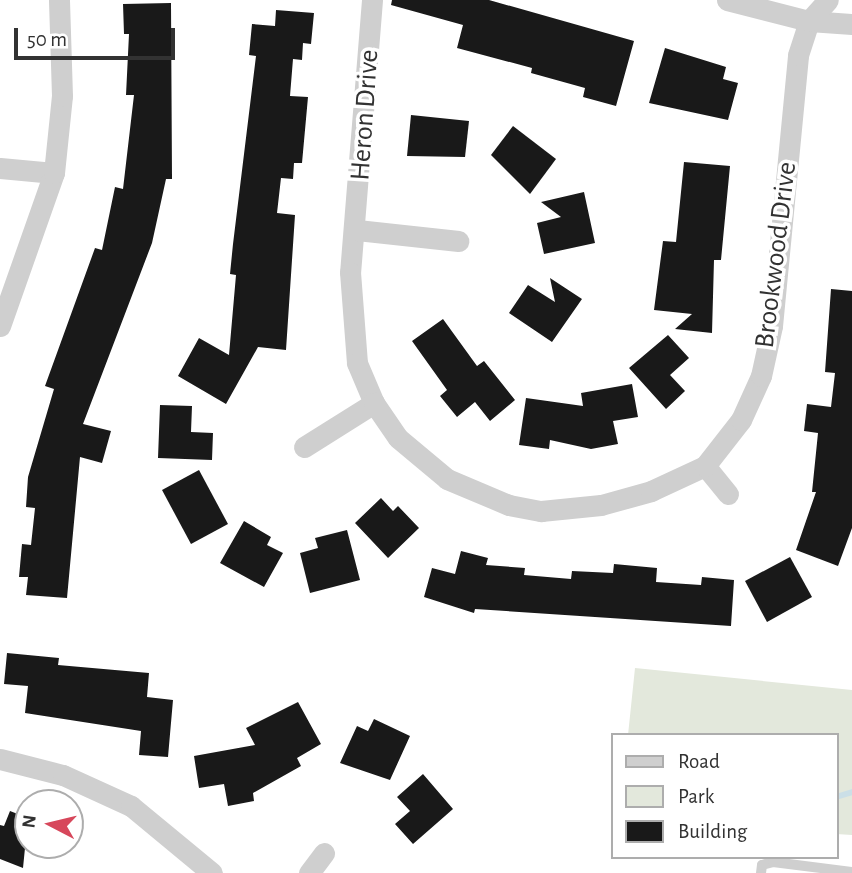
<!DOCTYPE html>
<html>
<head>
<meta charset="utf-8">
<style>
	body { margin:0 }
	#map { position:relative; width:852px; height:873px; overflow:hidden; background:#fff; font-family:"Alegreya Sans",sans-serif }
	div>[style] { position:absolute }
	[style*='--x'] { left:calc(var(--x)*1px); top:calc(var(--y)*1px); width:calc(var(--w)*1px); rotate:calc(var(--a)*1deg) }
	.green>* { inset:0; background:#e3e8dc }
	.stream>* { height:6px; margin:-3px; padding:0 3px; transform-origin:3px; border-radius:3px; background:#cbdfe7 }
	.building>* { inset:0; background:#191919 }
	.lane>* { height:10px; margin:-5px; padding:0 5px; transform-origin:5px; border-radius:5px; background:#cfcfcf }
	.street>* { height:21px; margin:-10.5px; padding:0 10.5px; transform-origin:10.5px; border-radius:10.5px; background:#cfcfcf }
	span { translate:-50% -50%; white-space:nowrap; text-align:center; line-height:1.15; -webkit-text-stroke:7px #fff; paint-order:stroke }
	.street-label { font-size:28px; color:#323232 }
	.legend { position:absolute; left:611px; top:733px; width:228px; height:126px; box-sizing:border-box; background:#fff; border:2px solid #adadad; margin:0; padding:9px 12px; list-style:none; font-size:21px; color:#323232 }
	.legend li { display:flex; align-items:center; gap:14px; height:35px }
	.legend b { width:35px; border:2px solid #adadad }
	.north { position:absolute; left:14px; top:789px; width:70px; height:70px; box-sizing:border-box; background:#fff; border:2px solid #adadad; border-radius:50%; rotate:277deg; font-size:19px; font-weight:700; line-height:28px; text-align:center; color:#323232 }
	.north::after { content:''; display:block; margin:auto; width:24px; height:32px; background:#d7475b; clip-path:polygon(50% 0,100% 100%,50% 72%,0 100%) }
	.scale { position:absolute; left:14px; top:28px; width:161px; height:32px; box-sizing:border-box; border:4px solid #323232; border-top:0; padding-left:9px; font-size:21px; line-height:24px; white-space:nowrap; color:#323232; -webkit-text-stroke:5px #fff; paint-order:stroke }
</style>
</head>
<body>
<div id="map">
	<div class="green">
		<div style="clip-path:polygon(635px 668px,852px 690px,852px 835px,836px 834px,836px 735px,628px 735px)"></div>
	</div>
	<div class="stream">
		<div style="--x:836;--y:797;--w:17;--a:-17"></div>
	</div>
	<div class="building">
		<div style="clip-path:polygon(392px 0,489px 0,634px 41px,616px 106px,583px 97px,585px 88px,531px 73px,532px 68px,457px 48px,463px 25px,391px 5px)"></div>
		<div style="clip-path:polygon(171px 3px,172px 179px,166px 179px,152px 243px,83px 424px,111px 431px,102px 463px,80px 457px,67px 598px,26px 595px,28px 577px,19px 577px,22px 544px,31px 545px,35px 508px,26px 507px,28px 477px,54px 389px,45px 386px,95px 248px,102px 250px,115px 187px,123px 189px,134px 95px,126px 95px,129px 34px,124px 34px,123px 4px)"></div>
		<div style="clip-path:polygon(276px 10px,314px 13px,311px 44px,303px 43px,302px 60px,293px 59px,290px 96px,308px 97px,302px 163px,294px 163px,293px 179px,281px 178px,277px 213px,295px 215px,286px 350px,258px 347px,226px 404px,178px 376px,199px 338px,229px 355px,236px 275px,230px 274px,233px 244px,256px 56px,249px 55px,252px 24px,275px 26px)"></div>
		<div style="clip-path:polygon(665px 48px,726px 67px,723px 79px,738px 83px,728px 120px,649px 103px)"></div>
		<div style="clip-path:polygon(411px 115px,469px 121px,465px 157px,407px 156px)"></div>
		<div style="clip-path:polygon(513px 126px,556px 159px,530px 194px,491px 155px)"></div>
		<div style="clip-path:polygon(684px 162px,730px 166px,721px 260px,714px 260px,712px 333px,675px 329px,692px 314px,654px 310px,663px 241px,676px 242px)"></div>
		<div style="clip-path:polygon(584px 192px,595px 243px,544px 254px,537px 223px,561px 217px,541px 202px)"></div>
		<div style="clip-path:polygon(550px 278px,582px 299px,552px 342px,509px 313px,528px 285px,555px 302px)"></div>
		<div style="clip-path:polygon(831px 289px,852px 291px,852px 528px,838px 566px,796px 550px,816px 492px,812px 492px,818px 433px,804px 431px,807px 404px,831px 407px,835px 373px,825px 372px)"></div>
		<div style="clip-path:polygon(443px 319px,477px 366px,484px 361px,515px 400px,490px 421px,475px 402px,457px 417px,440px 396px,447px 390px,412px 341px)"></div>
		<div style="clip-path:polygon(668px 335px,689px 358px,670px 375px,685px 391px,666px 409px,629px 368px)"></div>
		<div style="clip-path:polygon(632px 384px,638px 417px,613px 421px,618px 444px,591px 449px,550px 440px,549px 449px,519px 445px,526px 398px,583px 406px,581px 393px)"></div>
		<div style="clip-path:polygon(160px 405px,192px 406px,191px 432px,213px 433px,212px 460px,158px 458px)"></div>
		<div style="clip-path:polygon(199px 470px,228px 524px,191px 544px,162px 490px)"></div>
		<div style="clip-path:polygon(381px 498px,393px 511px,398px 506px,419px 528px,388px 558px,355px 523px)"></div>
		<div style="clip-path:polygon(244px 521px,271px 537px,267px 545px,283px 553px,264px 587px,220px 563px)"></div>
		<div style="clip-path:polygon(347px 530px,360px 580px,310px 593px,300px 553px,318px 548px,315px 538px)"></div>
		<div style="clip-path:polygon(461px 551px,488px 558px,486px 565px,525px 568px,524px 575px,571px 579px,572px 571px,613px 573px,614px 564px,657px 568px,656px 582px,701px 585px,702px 577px,734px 580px,731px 626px,475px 609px,474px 613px,424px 597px,432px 568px,455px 574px)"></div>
		<div style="clip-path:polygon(790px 557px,812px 597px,767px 622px,745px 581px)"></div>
		<div style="clip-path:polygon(7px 653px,59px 658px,58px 665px,149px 673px,147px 697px,173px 700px,168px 757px,139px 755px,141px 731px,25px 713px,28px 686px,4px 684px)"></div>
		<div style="clip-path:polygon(298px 702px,321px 744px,297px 758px,301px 766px,253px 793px,254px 801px,228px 806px,224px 784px,199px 788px,194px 756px,255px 745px,246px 728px)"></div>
		<div style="clip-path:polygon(374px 719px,410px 736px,390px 780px,340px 763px,357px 726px,368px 731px)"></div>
		<div style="clip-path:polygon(423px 774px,453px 809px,413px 844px,395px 824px,410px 811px,397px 797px)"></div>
		<div style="clip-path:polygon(10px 811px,28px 818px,23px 868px,0 859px,0 825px,4px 826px)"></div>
	</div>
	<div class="lane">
		<div style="--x:761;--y:873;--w:8;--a:-83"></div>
		<div style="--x:762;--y:865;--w:11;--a:-15"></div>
		<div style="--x:773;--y:862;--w:80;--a:7.2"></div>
	</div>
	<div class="street">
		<div style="--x:372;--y:0;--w:273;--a:94.6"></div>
		<div style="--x:350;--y:272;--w:91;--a:85.6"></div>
		<div style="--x:357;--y:363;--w:43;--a:67"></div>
		<div style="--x:727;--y:0;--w:85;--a:14.4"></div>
		<div style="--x:809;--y:21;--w:43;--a:4"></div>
		<div style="--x:0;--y:168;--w:54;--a:5.3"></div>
		<div style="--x:357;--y:230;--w:102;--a:6.2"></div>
		<div style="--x:0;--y:326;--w:162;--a:-70.6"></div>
		<div style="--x:54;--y:173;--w:77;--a:-84.1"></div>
		<div style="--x:62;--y:96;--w:96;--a:-91.8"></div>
		<div style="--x:304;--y:447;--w:83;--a:-32.2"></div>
		<div style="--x:374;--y:403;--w:42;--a:55.6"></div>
		<div style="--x:398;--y:438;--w:64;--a:39.9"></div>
		<div style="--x:447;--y:479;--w:67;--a:22.8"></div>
		<div style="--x:509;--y:505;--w:33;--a:11"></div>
		<div style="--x:541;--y:511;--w:60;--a:-5.7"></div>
		<div style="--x:601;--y:505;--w:52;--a:-15.6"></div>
		<div style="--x:651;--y:491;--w:60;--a:-24.8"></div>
		<div style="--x:728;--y:494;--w:36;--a:-129"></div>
		<div style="--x:705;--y:466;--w:58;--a:-52"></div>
		<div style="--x:741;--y:420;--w:48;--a:-65.6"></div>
		<div style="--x:761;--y:376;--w:51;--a:-77.6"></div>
		<div style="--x:772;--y:326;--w:272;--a:-84.5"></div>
		<div style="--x:798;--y:55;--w:36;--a:-72"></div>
		<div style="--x:809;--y:21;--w:28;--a:-48"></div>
		<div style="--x:0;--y:759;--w:65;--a:14.3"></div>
		<div style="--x:63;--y:775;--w:75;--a:24.5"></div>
		<div style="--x:131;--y:806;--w:105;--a:39.6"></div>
		<div style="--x:309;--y:873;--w:25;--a:-53"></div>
	</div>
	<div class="street-label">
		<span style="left:365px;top:115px;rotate:-86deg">Heron Drive</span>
		<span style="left:776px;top:255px;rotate:-83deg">Brookwood Drive</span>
	</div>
	<ul class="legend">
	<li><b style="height:9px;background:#cfcfcf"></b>Road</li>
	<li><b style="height:19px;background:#e3e8dc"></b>Park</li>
	<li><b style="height:19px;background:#191919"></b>Building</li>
	</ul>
	<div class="north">N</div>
	<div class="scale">50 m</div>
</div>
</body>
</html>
